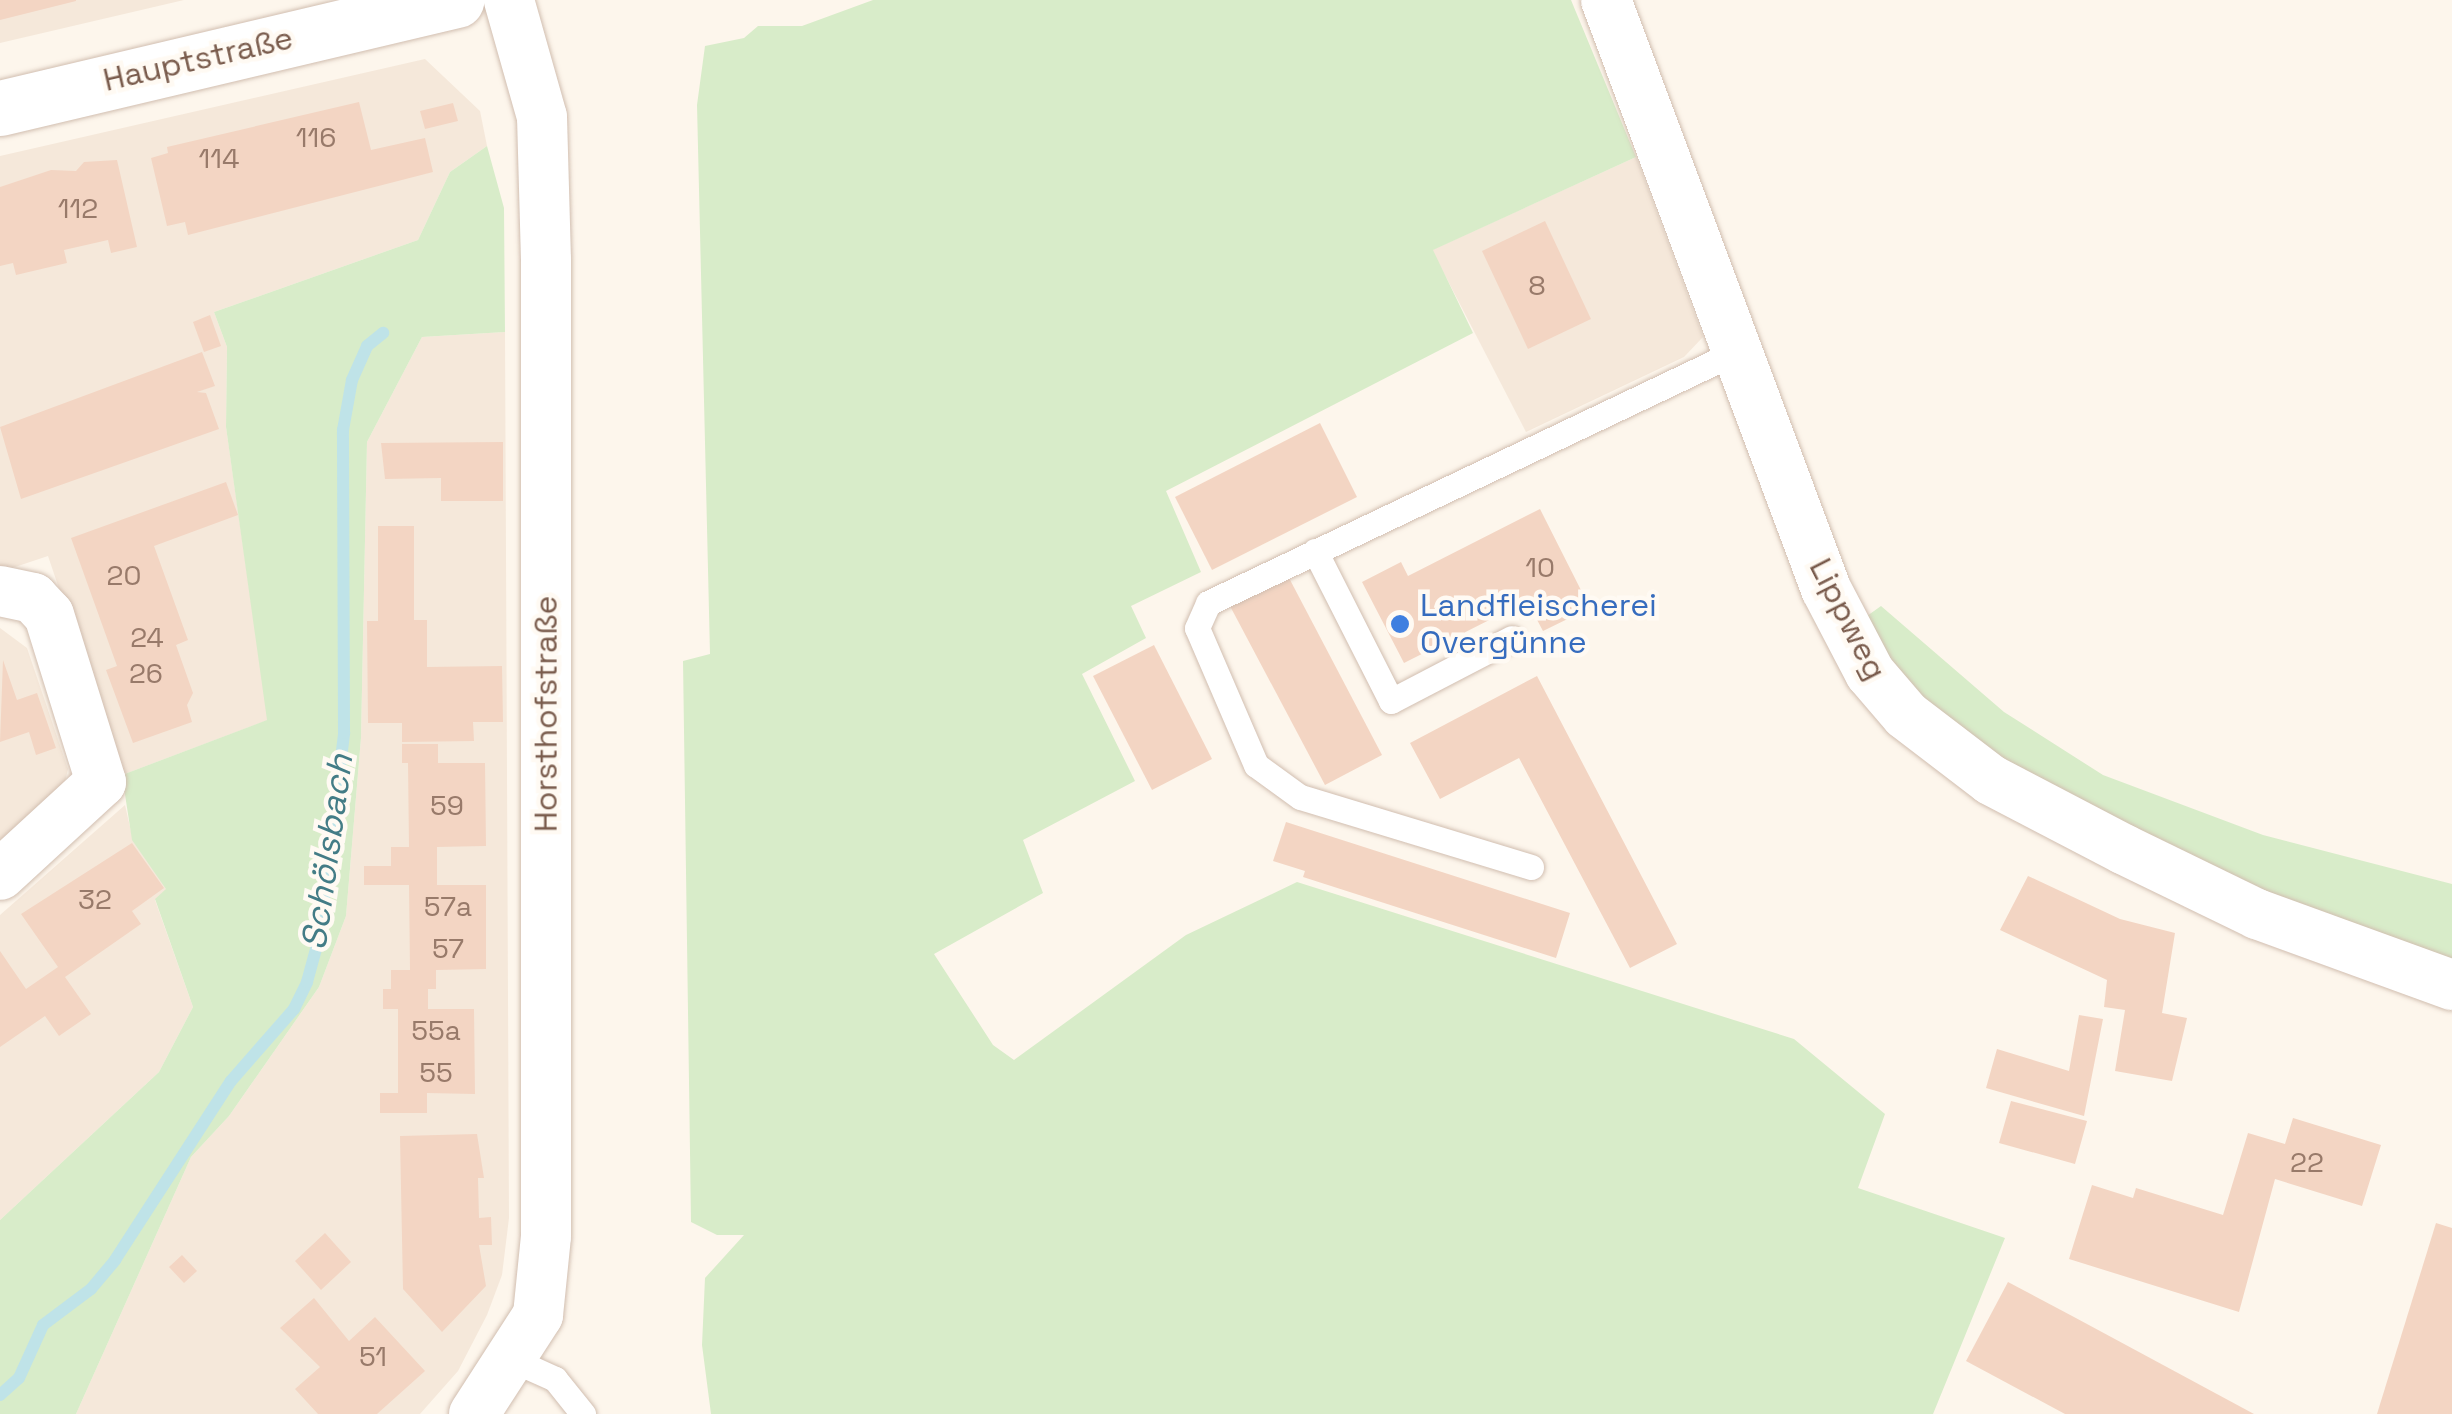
<!DOCTYPE html>
<html>
<head>
<meta charset="utf-8">
<style>
	body { margin:0 }
	#map { position:relative; width:2452px; height:1414px; overflow:hidden; background:#fdf6ec; font-family:"Space Grotesk",sans-serif }
	div>[style] { position:absolute }
	[style*='--x'] { left:calc(var(--x)*1px); top:calc(var(--y)*1px); width:calc(var(--w)*1px); rotate:calc(var(--a)*1deg) }
	.residential>* { inset:0; background:#f5e8da }
	.green>* { inset:0; background:#d8ecc9 }
	.stream>* { height:12px; margin:-6px; padding:0 6px; transform-origin:6px; border-radius:6px; background:#bfe3e8 }
	.building>* { inset:0; background:#f3d5c3 }
	.roads { filter:drop-shadow(0 0 2px #d1beb0) drop-shadow(0 0 2px #d1beb0) }
	.service>* { height:25px; margin:-12.5px; padding:0 12.5px; transform-origin:12.5px; border-radius:12.5px; background:#fff }
	.minor>* { height:50px; margin:-25px; padding:0 25px; transform-origin:25px; border-radius:25px; background:#fff }
	.tertiary>* { height:55px; margin:-27.5px; padding:0 27.5px; transform-origin:27.5px; border-radius:27.5px; background:#fff }
	.dots>* { width:28px; height:28px; translate:-50% -50%; box-sizing:border-box; border:5px solid #fffaf3; border-radius:50% }
	span { translate:-50% -50%; white-space:nowrap; text-align:center; line-height:1.15; -webkit-text-stroke:9px #fffaf3; paint-order:stroke }
	.number-label { font-size:28px; color:#987a6a }
	.number-label span { -webkit-text-stroke-width:0 }
	.street-label { font-size:32px; color:#7a5c4d }
	.shop-label { font-size:32px; color:#366cbe }
	.left { translate:0 -50%; text-align:left }
	.water-label { font-size:35px; color:#437c86; font-style:italic }
</style>
</head>
<body>
<div id="map">
	<div class="residential">
		<div style="clip-path:polygon(0 0,184px 0,0 43px)"></div>
		<div style="clip-path:polygon(425px 59px,480px 111px,487px 146px,450px 172px,418px 240px,214px 312px,227px 347px,226px 427px,268px 720px,122px 775px,48px 556px,0 572px,0 156px)"></div>
		<div style="clip-path:polygon(1636px 157px,1703px 337px,1684px 357px,1526px 432px,1432px 250px)"></div>
		<div style="clip-path:polygon(505px 332px,509px 1218px,502px 1275px,487px 1315px,458px 1371px,420px 1414px,76px 1414px,191px 1157px,229px 1116px,319px 987px,346px 916px,361px 738px,367px 442px,422px 337px)"></div>
		<div style="clip-path:polygon(0 628px,27px 648px,68px 769px,63px 790px,0 849px)"></div>
		<div style="clip-path:polygon(125px 805px,133px 840px,167px 889px,155px 900px,193px 1007px,159px 1072px,0 1220px,0 915px)"></div>
	</div>
	<div class="green">
		<div style="clip-path:polygon(873px 0,1571px 0,1636px 157px,1433px 250px,1473px 333px,1166px 491px,1201px 572px,1131px 606px,1146px 638px,1082px 674px,1135px 781px,1023px 840px,1043px 893px,934px 954px,993px 1045px,1014px 1060px,1186px 935px,1297px 882px,1794px 1039px,1885px 1114px,1858px 1188px,2005px 1238px,1933px 1414px,711px 1414px,702px 1345px,705px 1278px,744px 1235px,717px 1235px,691px 1222px,683px 661px,710px 654px,697px 105px,705px 46px,744px 38px,758px 26px,802px 26px)"></div>
		<div style="clip-path:polygon(487px 146px,504px 208px,505px 332px,422px 337px,367px 442px,361px 738px,346px 916px,319px 987px,229px 1116px,191px 1157px,76px 1414px,0 1414px,0 1220px,159px 1072px,193px 1007px,155px 899px,166px 889px,132px 840px,122px 775px,267px 720px,226px 427px,227px 347px,214px 312px,418px 240px,450px 172px)"></div>
		<div style="clip-path:polygon(1881px 606px,2004px 712px,2103px 775px,2263px 835px,2452px 884px,2452px 965px,2298px 913px,1990px 758px,1912px 695px,1860px 621px)"></div>
	</div>
	<div class="stream">
		<div style="--x:0;--y:1395;--w:25;--a:-42"></div>
		<div style="--x:19;--y:1378;--w:58;--a:-65.6"></div>
		<div style="--x:43;--y:1325;--w:60;--a:-36.9"></div>
		<div style="--x:91;--y:1289;--w:38;--a:-50"></div>
		<div style="--x:115;--y:1260;--w:213;--a:-57.1"></div>
		<div style="--x:231;--y:1081;--w:96;--a:-48.8"></div>
		<div style="--x:294;--y:1009;--w:30;--a:-64"></div>
		<div style="--x:307;--y:982;--w:46;--a:-74.7"></div>
		<div style="--x:319;--y:938;--w:207;--a:-83"></div>
		<div style="--x:344;--y:733;--w:303;--a:-90.2"></div>
		<div style="--x:343;--y:430;--w:51;--a:-79.8"></div>
		<div style="--x:352;--y:380;--w:37;--a:-66"></div>
		<div style="--x:367;--y:346;--w:21;--a:-39"></div>
	</div>
	<div class="building">
		<div style="clip-path:polygon(0 0,76px 0,76px 1px,0 20px)"></div>
		<div style="clip-path:polygon(359px 102px,371px 150px,425px 138px,433px 172px,188px 235px,185px 222px,167px 226px,151px 158px,168px 153px,167px 147px)"></div>
		<div style="clip-path:polygon(453px 103px,458px 121px,425px 129px,420px 111px)"></div>
		<div style="clip-path:polygon(117px 160px,137px 247px,111px 253px,108px 240px,64px 250px,67px 263px,16px 275px,13px 263px,0 266px,0 187px,51px 170px,76px 171px,84px 162px)"></div>
		<div style="clip-path:polygon(1545px 221px,1591px 319px,1528px 349px,1482px 251px)"></div>
		<div style="clip-path:polygon(210px 315px,221px 346px,204px 352px,193px 322px)"></div>
		<div style="clip-path:polygon(202px 352px,215px 386px,197px 392px,206px 393px,219px 429px,21px 499px,0 427px)"></div>
		<div style="clip-path:polygon(1320px 423px,1357px 497px,1212px 570px,1175px 497px)"></div>
		<div style="clip-path:polygon(503px 442px,503px 501px,441px 501px,441px 478px,385px 479px,381px 443px)"></div>
		<div style="clip-path:polygon(226px 482px,238px 515px,154px 546px,188px 640px,176px 645px,193px 693px,187px 705px,192px 722px,133px 743px,106px 670px,117px 666px,71px 538px)"></div>
		<div style="clip-path:polygon(1540px 509px,1590px 608px,1543px 631px,1527px 601px,1404px 663px,1362px 582px,1401px 562px,1408px 576px)"></div>
		<div style="clip-path:polygon(378px 526px,414px 526px,414px 620px,427px 620px,427px 667px,502px 666px,503px 722px,473px 722px,474px 741px,402px 742px,402px 723px,368px 723px,367px 621px,378px 621px)"></div>
		<div style="clip-path:polygon(1288px 576px,1382px 755px,1325px 785px,1230px 606px)"></div>
		<div style="clip-path:polygon(1154px 645px,1212px 759px,1152px 790px,1093px 676px)"></div>
		<div style="clip-path:polygon(3px 660px,17px 700px,37px 693px,56px 748px,36px 755px,29px 732px,0 742px)"></div>
		<div style="clip-path:polygon(1537px 676px,1677px 944px,1630px 968px,1519px 758px,1440px 799px,1410px 743px)"></div>
		<div style="clip-path:polygon(402px 744px,438px 744px,438px 763px,485px 763px,486px 846px,437px 847px,437px 885px,486px 885px,486px 969px,436px 970px,436px 989px,428px 989px,428px 1009px,474px 1009px,475px 1094px,427px 1093px,427px 1113px,380px 1113px,380px 1093px,398px 1093px,398px 1009px,383px 1009px,383px 989px,391px 989px,391px 970px,410px 970px,409px 885px,364px 885px,364px 866px,391px 866px,391px 847px,409px 847px,408px 763px,402px 763px)"></div>
		<div style="clip-path:polygon(1286px 822px,1570px 913px,1556px 958px,1303px 877px,1305px 871px,1273px 861px)"></div>
		<div style="clip-path:polygon(132px 843px,164px 888px,132px 911px,141px 924px,65px 977px,91px 1014px,59px 1036px,45px 1016px,0 1047px,0 951px,26px 989px,58px 967px,21px 914px)"></div>
		<div style="clip-path:polygon(2028px 876px,2120px 919px,2175px 933px,2162px 1013px,2187px 1018px,2172px 1081px,2115px 1071px,2125px 1010px,2104px 1007px,2107px 980px,2000px 930px)"></div>
		<div style="clip-path:polygon(2079px 1015px,2103px 1019px,2084px 1116px,1986px 1088px,1997px 1049px,2069px 1071px)"></div>
		<div style="clip-path:polygon(2011px 1101px,2087px 1121px,2075px 1164px,1999px 1143px)"></div>
		<div style="clip-path:polygon(2293px 1118px,2381px 1145px,2362px 1206px,2275px 1179px,2239px 1312px,2069px 1259px,2092px 1185px,2133px 1198px,2136px 1188px,2223px 1215px,2248px 1133px,2285px 1144px)"></div>
		<div style="clip-path:polygon(477px 1134px,484px 1178px,478px 1178px,479px 1218px,491px 1217px,492px 1245px,479px 1245px,486px 1286px,442px 1332px,403px 1289px,400px 1136px)"></div>
		<div style="clip-path:polygon(2436px 1223px,2452px 1228px,2452px 1414px,2377px 1414px)"></div>
		<div style="clip-path:polygon(325px 1233px,351px 1262px,321px 1290px,295px 1261px)"></div>
		<div style="clip-path:polygon(182px 1255px,197px 1271px,184px 1283px,169px 1267px)"></div>
		<div style="clip-path:polygon(2008px 1282px,2074px 1317px,2254px 1414px,2065px 1414px,1966px 1361px)"></div>
		<div style="clip-path:polygon(314px 1298px,349px 1341px,375px 1317px,425px 1371px,377px 1414px,318px 1414px,295px 1389px,320px 1367px,280px 1328px)"></div>
	</div>
	<div class="roads">
		<div class="service">
			<div style="--x:1315;--y:551;--w:168;--a:63.1"></div>
			<div style="--x:1391;--y:701;--w:136;--a:-27.5"></div>
			<div style="--x:1531;--y:867;--w:241;--a:-163.1"></div>
			<div style="--x:1300;--y:797;--w:54;--a:-144"></div>
			<div style="--x:1256;--y:765;--w:149;--a:-113.3"></div>
			<div style="--x:1197;--y:628;--w:27;--a:-66"></div>
			<div style="--x:1208;--y:603;--w:587;--a:-25.43"></div>
			<div style="--x:513;--y:1360;--w:46;--a:24.3"></div>
			<div style="--x:555;--y:1379;--w:45;--a:51.3"></div>
		</div>
		<div class="minor">
			<div style="--x:1606;--y:0;--w:629;--a:69.52"></div>
			<div style="--x:1826;--y:589;--w:95;--a:62.4"></div>
			<div style="--x:1870;--y:673;--w:55;--a:49.4"></div>
			<div style="--x:1906;--y:715;--w:107;--a:37.4"></div>
			<div style="--x:1991;--y:780;--w:151;--a:27.6"></div>
			<div style="--x:2125;--y:850;--w:147;--a:25.9"></div>
			<div style="--x:2257;--y:914;--w:208;--a:20"></div>
			<div style="--x:0;--y:591;--w:34;--a:12"></div>
			<div style="--x:33;--y:598;--w:23;--a:47"></div>
			<div style="--x:49;--y:615;--w:175;--a:72.7"></div>
			<div style="--x:101;--y:782;--w:137;--a:137.4"></div>
			<div style="--x:474;--y:1414;--w:118;--a:-57.1"></div>
			<div style="--x:538;--y:1315;--w:79;--a:-84.2"></div>
			<div style="--x:546;--y:1236;--w:976;--a:-90"></div>
			<div style="--x:546;--y:260;--w:143;--a:-91.6"></div>
			<div style="--x:542;--y:117;--w:122;--a:-105.8"></div>
		</div>
		<div class="tertiary">
			<div style="--x:0;--y:108;--w:469;--a:-13.3"></div>
		</div>
	</div>
	<div class="dots">
		<div style="left:1400px;top:624px;background:#3f7fe0"></div>
	</div>
	<div class="number-label">
		<span style="left:316px;top:137px">116</span>
		<span style="left:219px;top:158px">114</span>
		<span style="left:78px;top:208px">112</span>
		<span style="left:1537px;top:285px">8</span>
		<span style="left:1540px;top:567px">10</span>
		<span style="left:124px;top:575px">20</span>
		<span style="left:147px;top:637px">24</span>
		<span style="left:146px;top:673px">26</span>
		<span style="left:447px;top:805px">59</span>
		<span style="left:95px;top:899px">32</span>
		<span style="left:448px;top:906px">57a</span>
		<span style="left:448px;top:948px">57</span>
		<span style="left:436px;top:1030px">55a</span>
		<span style="left:436px;top:1072px">55</span>
		<span style="left:2307px;top:1162px">22</span>
		<span style="left:373px;top:1356px">51</span>
	</div>
	<div class="street-label">
		<span style="left:198px;top:59px;rotate:-13deg">Hauptstraße</span>
		<span style="left:1848px;top:619px;rotate:63deg">Lippweg</span>
		<span style="left:546px;top:714px;rotate:-90deg">Horsthofstraße</span>
	</div>
	<div class="shop-label">
		<span class="left" style="left:1420px;top:624px">Landfleischerei<br>Overgünne</span>
	</div>
	<div class="water-label">
		<span style="left:327px;top:852px;rotate:-82deg">Schölsbach</span>
	</div>
</div>
</body>
</html>
